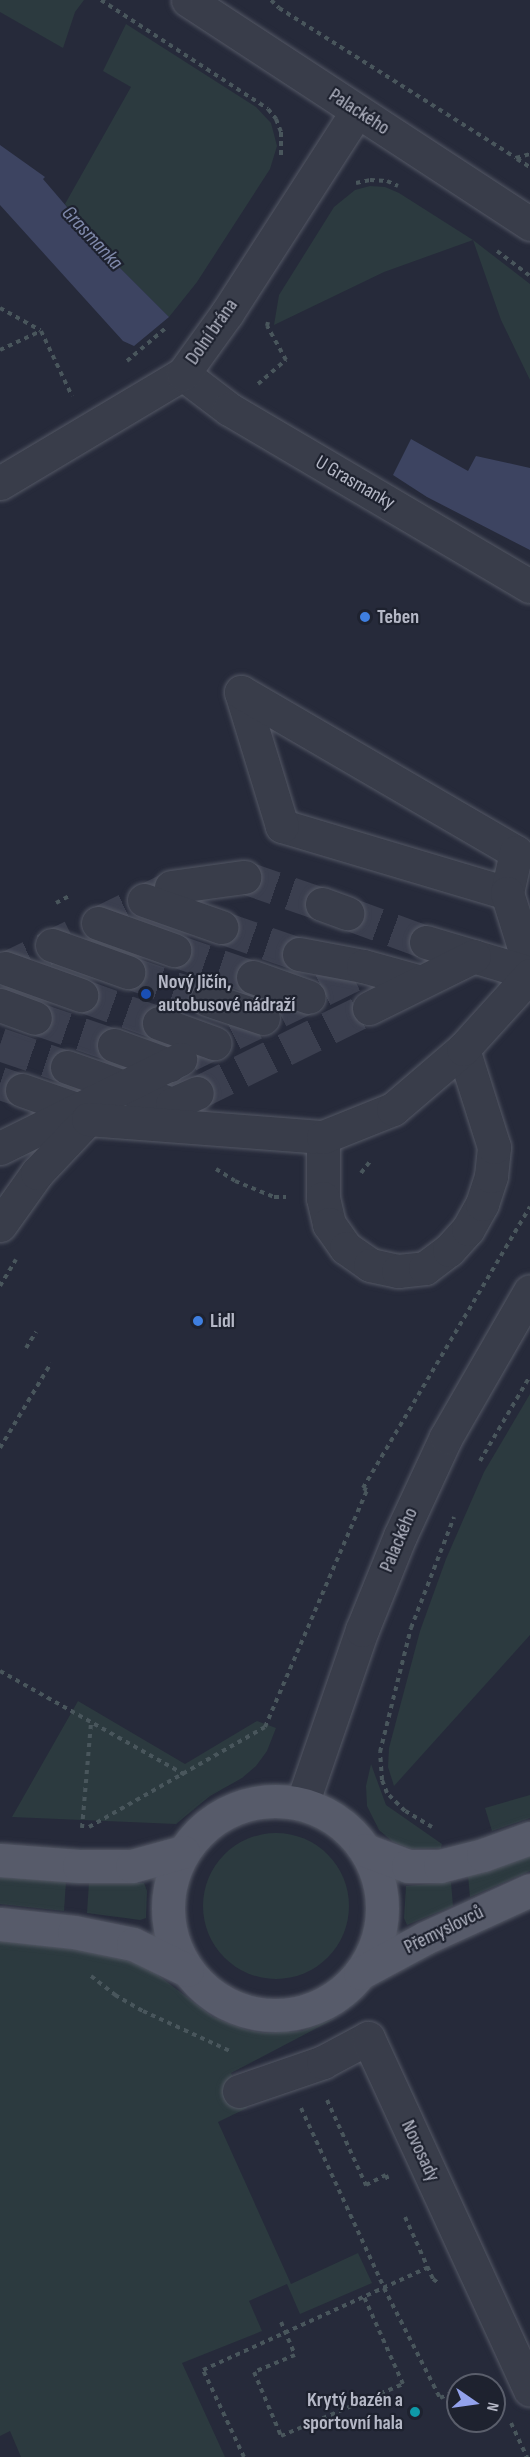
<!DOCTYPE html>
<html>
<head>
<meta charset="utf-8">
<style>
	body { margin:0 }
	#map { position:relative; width:530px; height:2457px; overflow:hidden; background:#262a3a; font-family:"Sofia Sans Condensed",sans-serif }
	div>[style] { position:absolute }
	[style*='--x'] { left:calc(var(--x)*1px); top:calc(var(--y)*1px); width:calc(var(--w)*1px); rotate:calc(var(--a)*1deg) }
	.green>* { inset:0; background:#2c3a3f }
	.round { border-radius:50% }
	.water>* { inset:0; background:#3d4461 }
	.minor-tunnel>* { height:33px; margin-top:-16.5px; transform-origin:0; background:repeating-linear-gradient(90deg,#3b3f4f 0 33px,transparent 0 49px) }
	.path>* { height:4px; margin-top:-2px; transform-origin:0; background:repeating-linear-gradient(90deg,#49565c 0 4.5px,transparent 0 9px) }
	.roads { filter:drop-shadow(0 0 2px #545865) drop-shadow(0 0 2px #545865) }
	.minor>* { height:33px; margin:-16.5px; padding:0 16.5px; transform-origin:16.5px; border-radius:16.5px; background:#393d4a }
	.major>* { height:33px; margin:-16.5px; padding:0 16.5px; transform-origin:16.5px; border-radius:16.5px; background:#575b6a }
	.major>.ring { margin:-16.5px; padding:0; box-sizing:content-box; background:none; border:33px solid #575b6a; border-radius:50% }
	.dots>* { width:16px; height:16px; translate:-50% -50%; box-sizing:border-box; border:3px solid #1e222f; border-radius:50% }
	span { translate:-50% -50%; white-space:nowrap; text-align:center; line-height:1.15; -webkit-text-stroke:4.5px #1e222f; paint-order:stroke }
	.street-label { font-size:20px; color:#b5b8c6 }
	.poi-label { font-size:20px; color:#b5b8c6; font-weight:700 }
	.left { translate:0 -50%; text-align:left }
	.right { translate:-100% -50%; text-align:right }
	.water-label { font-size:21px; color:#7f89aa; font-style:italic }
	.north { position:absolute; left:446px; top:2373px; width:60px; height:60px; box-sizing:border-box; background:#1e222f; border:2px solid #5a5e6b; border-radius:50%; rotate:103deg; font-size:16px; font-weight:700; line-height:24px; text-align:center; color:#b5b8c6 }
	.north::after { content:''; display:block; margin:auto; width:21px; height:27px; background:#93a2ec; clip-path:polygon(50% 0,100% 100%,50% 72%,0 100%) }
</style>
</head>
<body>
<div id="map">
	<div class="green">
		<div style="clip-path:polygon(0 0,84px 0,75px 12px,63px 48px,0 12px)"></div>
		<div style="clip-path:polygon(126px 24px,256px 107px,271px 123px,277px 146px,270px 169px,197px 282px,169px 317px,115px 263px,65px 204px,131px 87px,103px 71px)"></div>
		<div style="clip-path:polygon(370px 186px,385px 187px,399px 193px,473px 240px,530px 284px,530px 380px,501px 320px,473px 240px,384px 272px,274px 325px,279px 295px,334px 207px,355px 190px)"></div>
		<div style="clip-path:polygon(530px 1394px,530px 1635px,394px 1786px,388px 1767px,389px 1748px,420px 1631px,446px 1559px,484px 1472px)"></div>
		<div style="clip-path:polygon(78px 1701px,185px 1764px,257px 1721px,276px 1728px,267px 1751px,256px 1766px,242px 1778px,210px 1796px,176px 1824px,12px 1817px)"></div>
		<div style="clip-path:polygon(371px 1764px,386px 1805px,442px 1844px,441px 1848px,411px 1849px,393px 1842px,379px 1830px,367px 1806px,366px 1786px)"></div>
		<div style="clip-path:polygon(530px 1795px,530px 1818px,492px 1831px,485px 1808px)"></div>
		<div class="round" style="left:203px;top:1833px;width:146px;height:146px"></div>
		<div style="clip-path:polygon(530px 1855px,530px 1871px,470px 1897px,468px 1876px)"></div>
		<div style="clip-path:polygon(0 1876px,66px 1881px,64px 1911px,0 1904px)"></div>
		<div style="clip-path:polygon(89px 1882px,144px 1883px,147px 1891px,146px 1918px,140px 1920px,87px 1913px)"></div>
		<div style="clip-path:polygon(451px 1882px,453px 1906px,407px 1925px,404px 1918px,406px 1886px)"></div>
		<div style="clip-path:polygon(0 1938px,62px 1946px,138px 1963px,154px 1972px,213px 2017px,247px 2030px,265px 2033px,302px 2031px,338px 2017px,231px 2073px,247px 2108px,218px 2122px,291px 2284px,358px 2253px,372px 2283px,300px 2314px,287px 2284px,249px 2301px,262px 2331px,182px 2363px,225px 2457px,21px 2457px,10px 2431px,0 2436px)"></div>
	</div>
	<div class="water">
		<div style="clip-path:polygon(0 145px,45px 177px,43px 179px,115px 263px,169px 317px,134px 346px,123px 341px,0 205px)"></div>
		<div style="clip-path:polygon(411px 439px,468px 471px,476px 456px,530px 468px,530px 550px,427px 497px,393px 475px)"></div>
	</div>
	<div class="minor-tunnel">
		<div style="--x:244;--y:877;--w:83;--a:19.1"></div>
		<div style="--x:347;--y:913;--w:84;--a:20.2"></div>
		<div style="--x:96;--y:924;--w:82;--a:-25.9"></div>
		<div style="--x:221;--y:927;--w:83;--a:19.1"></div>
		<div style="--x:174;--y:950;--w:83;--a:18.9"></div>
		<div style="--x:0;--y:971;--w:80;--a:-25.9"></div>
		<div style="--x:128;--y:972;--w:83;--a:18.9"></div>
		<div style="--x:81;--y:995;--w:83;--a:19.7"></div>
		<div style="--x:279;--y:1011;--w:82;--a:-25.9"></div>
		<div style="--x:35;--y:1018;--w:83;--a:18.9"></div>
		<div style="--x:0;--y:1044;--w:71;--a:18.9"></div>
		<div style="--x:189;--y:1055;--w:73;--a:-25.9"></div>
		<div style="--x:0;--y:1083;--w:23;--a:18"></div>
		<div style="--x:197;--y:1093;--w:192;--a:-26.3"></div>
	</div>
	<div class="path">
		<div style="--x:101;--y:0;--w:199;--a:33.1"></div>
		<div style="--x:268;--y:109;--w:13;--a:51"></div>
		<div style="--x:276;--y:119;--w:14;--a:69"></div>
		<div style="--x:281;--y:132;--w:25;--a:90"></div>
		<div style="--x:271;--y:0;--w:11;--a:45"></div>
		<div style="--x:279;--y:8;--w:280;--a:32.3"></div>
		<div style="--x:516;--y:158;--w:15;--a:-16"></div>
		<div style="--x:517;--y:159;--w:15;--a:32"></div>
		<div style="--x:356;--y:183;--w:14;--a:-12"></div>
		<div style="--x:370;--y:180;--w:17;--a:3"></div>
		<div style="--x:387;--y:181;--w:12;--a:24"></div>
		<div style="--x:497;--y:251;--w:41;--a:37.1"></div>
		<div style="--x:0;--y:308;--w:46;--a:28.8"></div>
		<div style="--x:0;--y:350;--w:45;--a:-24.9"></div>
		<div style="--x:41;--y:331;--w:72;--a:64.5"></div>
		<div style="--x:127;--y:361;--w:52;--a:-40.4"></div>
		<div style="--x:258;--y:384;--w:37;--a:-41"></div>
		<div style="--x:286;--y:360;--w:39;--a:-119"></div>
		<div style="--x:267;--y:326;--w:4;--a:-76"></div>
		<div style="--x:56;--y:903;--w:17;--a:-28"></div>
		<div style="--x:216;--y:1169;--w:22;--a:32"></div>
		<div style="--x:235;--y:1181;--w:42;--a:22.3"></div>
		<div style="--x:274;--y:1197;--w:12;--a:0"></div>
		<div style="--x:361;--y:1173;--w:16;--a:-52"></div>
		<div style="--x:0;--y:1286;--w:31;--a:-59"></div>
		<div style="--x:26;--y:1348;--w:19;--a:-58"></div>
		<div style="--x:0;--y:1448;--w:99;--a:-59"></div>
		<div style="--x:480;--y:1461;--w:99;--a:-59.5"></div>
		<div style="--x:0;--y:1671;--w:212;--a:29.3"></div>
		<div style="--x:89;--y:1827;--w:202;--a:-29.6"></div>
		<div style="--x:265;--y:1727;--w:258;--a:-66.7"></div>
		<div style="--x:367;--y:1490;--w:4;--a:-153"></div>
		<div style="--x:363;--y:1488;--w:327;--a:-59.3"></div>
		<div style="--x:432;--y:1827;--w:31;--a:-149"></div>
		<div style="--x:405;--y:1811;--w:25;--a:-135"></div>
		<div style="--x:387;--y:1793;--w:14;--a:-111"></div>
		<div style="--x:382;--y:1780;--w:28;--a:-94"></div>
		<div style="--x:380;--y:1752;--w:128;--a:-76"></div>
		<div style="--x:411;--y:1628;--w:119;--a:-68.8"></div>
		<div style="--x:82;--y:1828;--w:104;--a:-85.1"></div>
		<div style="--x:91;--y:1976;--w:31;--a:38"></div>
		<div style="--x:115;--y:1995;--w:32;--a:30"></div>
		<div style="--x:143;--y:2011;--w:98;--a:24.7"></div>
		<div style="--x:327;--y:2100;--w:94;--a:65.4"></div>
		<div style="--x:366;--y:2185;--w:22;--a:-27"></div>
		<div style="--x:386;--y:2175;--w:5;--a:68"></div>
		<div style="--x:301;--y:2108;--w:198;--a:65.2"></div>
		<div style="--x:384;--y:2288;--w:123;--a:63"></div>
		<div style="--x:440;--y:2398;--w:20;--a:-24"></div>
		<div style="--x:405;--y:2217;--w:68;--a:65.7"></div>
		<div style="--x:433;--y:2279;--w:5;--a:37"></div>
		<div style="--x:281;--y:2322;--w:36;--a:67"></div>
		<div style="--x:295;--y:2355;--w:44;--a:157.5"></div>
		<div style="--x:254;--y:2372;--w:69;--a:67.1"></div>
		<div style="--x:281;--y:2436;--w:133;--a:-23.1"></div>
		<div style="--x:403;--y:2384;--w:95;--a:-114.1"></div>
		<div style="--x:469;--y:2385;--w:17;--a:-25"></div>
		<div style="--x:511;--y:2423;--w:38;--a:65"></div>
		<div style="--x:244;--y:2457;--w:96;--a:-115.2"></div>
		<div style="--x:203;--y:2370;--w:248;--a:-24.5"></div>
	</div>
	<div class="roads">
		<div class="minor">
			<div style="--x:188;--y:0;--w:409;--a:33.2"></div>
			<div style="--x:183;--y:374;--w:58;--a:37.3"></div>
			<div style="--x:229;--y:409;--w:349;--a:30.5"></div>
			<div style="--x:0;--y:483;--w:213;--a:-30.8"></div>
			<div style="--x:183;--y:374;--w:75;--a:-54.2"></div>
			<div style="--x:227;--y:313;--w:240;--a:-57.2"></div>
			<div style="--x:171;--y:887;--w:74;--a:-7.8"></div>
			<div style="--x:507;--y:893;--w:235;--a:-163.4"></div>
			<div style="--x:282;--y:826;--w:140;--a:-107"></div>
			<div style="--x:241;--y:692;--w:318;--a:30.2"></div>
			<div style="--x:516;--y:852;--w:42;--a:102.4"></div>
			<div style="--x:507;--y:893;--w:77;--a:72.7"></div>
			<div style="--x:144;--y:900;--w:82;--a:19.3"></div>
			<div style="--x:322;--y:904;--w:27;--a:20"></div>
			<div style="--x:98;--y:923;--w:81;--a:19.6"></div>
			<div style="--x:426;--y:942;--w:109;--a:16.6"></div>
			<div style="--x:52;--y:945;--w:81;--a:19.6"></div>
			<div style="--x:299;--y:954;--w:65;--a:10.6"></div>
			<div style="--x:363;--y:966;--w:60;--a:15.4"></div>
			<div style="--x:5;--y:968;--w:81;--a:19.6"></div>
			<div style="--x:253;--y:977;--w:59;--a:19.7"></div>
			<div style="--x:207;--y:999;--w:59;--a:18.7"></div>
			<div style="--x:0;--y:1005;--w:37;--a:20"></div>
			<div style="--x:369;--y:1008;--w:117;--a:-26.3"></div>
			<div style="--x:159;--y:1023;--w:59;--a:20"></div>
			<div style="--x:114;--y:1045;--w:59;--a:20"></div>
			<div style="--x:67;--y:1067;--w:111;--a:19.4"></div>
			<div style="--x:172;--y:1104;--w:27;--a:-24"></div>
			<div style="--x:22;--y:1090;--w:60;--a:19.3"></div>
			<div style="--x:323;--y:1137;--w:61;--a:90"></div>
			<div style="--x:323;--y:1198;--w:27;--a:77"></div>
			<div style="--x:329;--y:1224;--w:29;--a:55"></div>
			<div style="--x:346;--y:1248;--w:29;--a:35"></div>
			<div style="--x:370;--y:1265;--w:29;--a:12"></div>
			<div style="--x:398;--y:1271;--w:27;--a:-6"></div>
			<div style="--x:425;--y:1268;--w:30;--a:-37"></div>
			<div style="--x:449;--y:1250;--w:28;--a:-48"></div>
			<div style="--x:468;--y:1229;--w:29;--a:-61"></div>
			<div style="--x:482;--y:1204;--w:29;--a:-72"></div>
			<div style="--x:491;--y:1176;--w:29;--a:-84"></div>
			<div style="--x:494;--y:1147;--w:103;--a:-107.6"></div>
			<div style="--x:0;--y:1148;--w:201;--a:-26.3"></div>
			<div style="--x:0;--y:1225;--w:64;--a:-54.6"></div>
			<div style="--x:37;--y:1173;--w:74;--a:-46.6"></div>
			<div style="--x:88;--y:1119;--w:236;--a:4.4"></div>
			<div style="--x:323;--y:1137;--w:75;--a:-21.8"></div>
			<div style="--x:393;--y:1109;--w:92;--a:-40.6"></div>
			<div style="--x:463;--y:1049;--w:100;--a:-47.8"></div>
			<div style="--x:302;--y:1804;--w:184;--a:-71"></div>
			<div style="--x:362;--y:1630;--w:101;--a:-68"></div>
			<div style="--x:400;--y:1536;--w:109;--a:-65.1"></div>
			<div style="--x:446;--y:1437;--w:168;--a:-60.1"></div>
			<div style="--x:239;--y:2091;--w:89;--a:-19"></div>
			<div style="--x:323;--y:2062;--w:51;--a:-28.1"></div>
			<div style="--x:368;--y:2038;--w:387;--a:65.3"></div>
		</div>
		<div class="major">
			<div class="ring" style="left:168px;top:1801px;width:181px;height:181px"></div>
			<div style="--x:365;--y:1850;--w:46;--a:20.4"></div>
			<div style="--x:408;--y:1866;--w:32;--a:0"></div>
			<div style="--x:440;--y:1866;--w:44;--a:-14.3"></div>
			<div style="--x:483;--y:1855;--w:50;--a:-19.9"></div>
			<div style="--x:0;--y:1860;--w:79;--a:4.3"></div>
			<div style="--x:79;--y:1866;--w:53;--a:0"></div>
			<div style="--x:132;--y:1866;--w:53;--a:-15.4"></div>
			<div style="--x:0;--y:1924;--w:74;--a:6.2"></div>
			<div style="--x:74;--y:1932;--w:60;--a:11.5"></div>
			<div style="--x:133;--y:1944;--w:60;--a:25.7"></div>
			<div style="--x:360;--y:1973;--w:74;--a:-28.3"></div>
			<div style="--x:425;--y:1938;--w:115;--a:-24.6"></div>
		</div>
	</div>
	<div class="dots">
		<div style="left:365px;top:617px;background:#3f7fe0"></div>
		<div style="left:146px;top:994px;background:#1a4fb4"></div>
		<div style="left:198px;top:1321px;background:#3f7fe0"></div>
		<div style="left:415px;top:2412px;background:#0f9aa8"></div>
	</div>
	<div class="street-label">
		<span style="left:359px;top:112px;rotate:33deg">Palackého</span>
		<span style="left:212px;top:332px;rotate:-55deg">Dolní brána</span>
		<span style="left:355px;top:483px;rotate:30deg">U Grasmanky</span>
		<span style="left:399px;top:1540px;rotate:-67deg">Palackého</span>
		<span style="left:444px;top:1930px;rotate:-26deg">Přemyslovců</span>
		<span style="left:420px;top:2151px;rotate:65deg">Novosady</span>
	</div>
	<div class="poi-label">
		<span class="left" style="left:377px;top:617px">Teben</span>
		<span class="left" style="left:158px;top:994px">Nový Jičín,<br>autobusové nádraží</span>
		<span class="left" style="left:210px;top:1321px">Lidl</span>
		<span class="right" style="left:403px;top:2412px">Krytý bazén a<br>sportovní hala</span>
	</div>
	<div class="water-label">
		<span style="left:92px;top:238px;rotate:47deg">Grasmanka</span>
	</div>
	<div class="north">N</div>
</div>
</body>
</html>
